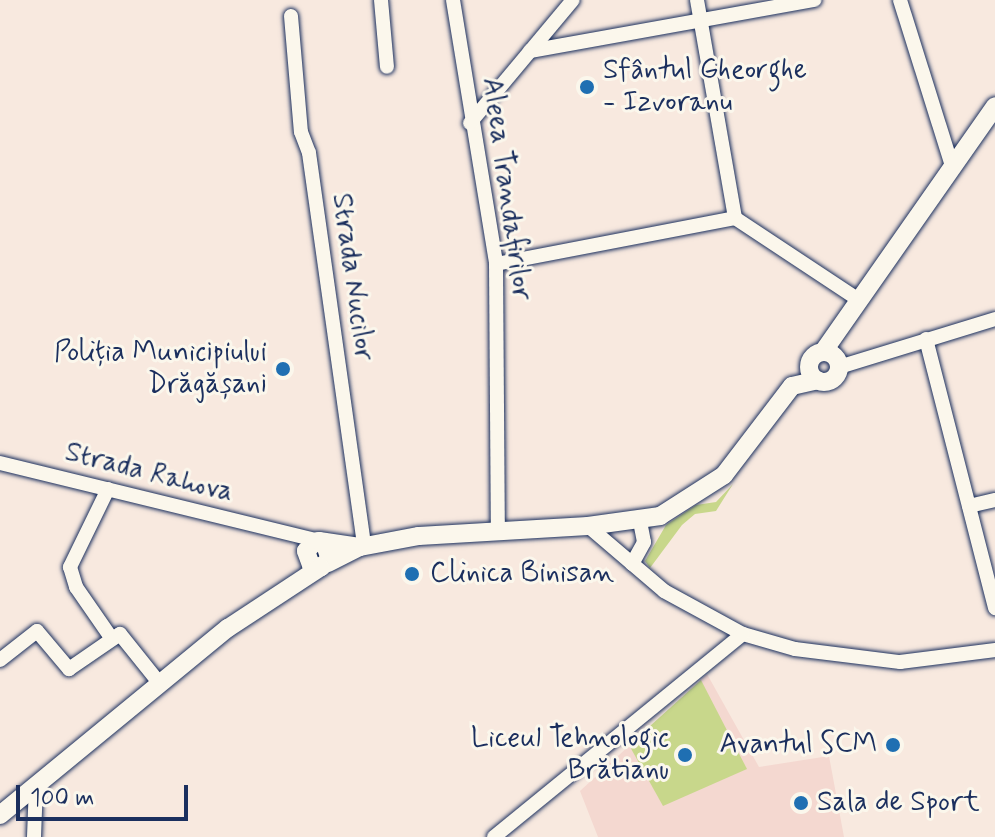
<!DOCTYPE html>
<html>
<head>
<meta charset="utf-8">
<style>
	body { margin:0 }
	#map { position:relative; width:995px; height:837px; overflow:hidden; background:#f8e9df; font-family:Mynerve,sans-serif }
	div>[style] { position:absolute }
	[style*='--x'] { left:calc(var(--x)*1px); top:calc(var(--y)*1px); width:calc(var(--w)*1px); rotate:calc(var(--a)*1deg) }
	.built>* { inset:0; background:#f4d8d0 }
	.green>* { inset:0; background:#c8d78b }
	.roads { filter:drop-shadow(0 0 2px #1b2f5e) drop-shadow(0 0 2px #1b2f5e) }
	.minor>* { height:14px; margin:-7px; padding:0 7px; transform-origin:7px; border-radius:7px; background:#fbf7ec }
	.major>* { height:18px; margin:-9px; padding:0 9px; transform-origin:9px; border-radius:9px; background:#fbf7ec }
	.major>.ring { margin:-9px; padding:0; box-sizing:content-box; background:none; border:18px solid #fbf7ec; border-radius:50% }
	.dots>* { width:22px; height:22px; translate:-50% -50%; box-sizing:border-box; border:4px solid #fbf7ec; border-radius:50% }
	span { translate:-50% -50%; white-space:nowrap; text-align:center; line-height:1.15; -webkit-text-stroke:6px #fbf7ec; paint-order:stroke }
	.poi-label { font-size:28px; color:#1b2f5e }
	.left { translate:0 -50%; text-align:left }
	.right { translate:-100% -50%; text-align:right }
	.street-label { font-size:28px; color:#1b2f5e }
	.scale { position:absolute; left:16px; top:785px; width:172px; height:36px; box-sizing:border-box; border:4px solid #1b2f5e; border-top:0; padding-left:10px; font-size:24px; line-height:28px; white-space:nowrap; color:#1b2f5e; -webkit-text-stroke:6px #fbf7ec; paint-order:stroke }
</style>
</head>
<body>
<div id="map">
	<div class="built">
		<div style="clip-path:polygon(707px 674px,759px 767px,829px 756px,844px 837px,598px 837px,580px 791px)"></div>
	</div>
	<div class="green">
		<div style="clip-path:polygon(733px 484px,716px 511px,695px 514px,682px 525px,650px 568px,645px 561px,666px 525px,696px 505px,716px 502px)"></div>
		<div style="clip-path:polygon(701px 680px,747px 769px,663px 806px,629px 745px)"></div>
	</div>
	<div class="roads">
		<div class="minor">
			<div style="--x:381;--y:0;--w:67;--a:84.9"></div>
			<div style="--x:453;--y:0;--w:267;--a:80.7"></div>
			<div style="--x:496;--y:264;--w:266;--a:89.6"></div>
			<div style="--x:697;--y:0;--w:221;--a:80.1"></div>
			<div style="--x:735;--y:218;--w:145;--a:33.5"></div>
			<div style="--x:900;--y:0;--w:174;--a:72.6"></div>
			<div style="--x:291;--y:16;--w:116;--a:85.1"></div>
			<div style="--x:301;--y:132;--w:22;--a:69"></div>
			<div style="--x:309;--y:153;--w:397;--a:82"></div>
			<div style="--x:530;--y:51;--w:289;--a:-10.2"></div>
			<div style="--x:470;--y:123;--w:160;--a:-50.1"></div>
			<div style="--x:496;--y:264;--w:243;--a:-10.9"></div>
			<div style="--x:926;--y:339;--w:278;--a:75.6"></div>
			<div style="--x:839;--y:367;--w:163;--a:-17.1"></div>
			<div style="--x:0;--y:463;--w:328;--a:13.7"></div>
			<div style="--x:108;--y:489;--w:87;--a:116"></div>
			<div style="--x:70;--y:567;--w:21;--a:73"></div>
			<div style="--x:76;--y:587;--w:63;--a:55.3"></div>
			<div style="--x:969;--y:506;--w:27;--a:-13"></div>
			<div style="--x:588;--y:526;--w:100;--a:40.5"></div>
			<div style="--x:664;--y:591;--w:90;--a:28.6"></div>
			<div style="--x:743;--y:634;--w:54;--a:16.1"></div>
			<div style="--x:795;--y:649;--w:106;--a:7.1"></div>
			<div style="--x:900;--y:662;--w:96;--a:-7.2"></div>
			<div style="--x:632;--y:564;--w:25;--a:-61"></div>
			<div style="--x:644;--y:542;--w:20;--a:-101"></div>
			<div style="--x:0;--y:660;--w:47;--a:-38.1"></div>
			<div style="--x:37;--y:631;--w:50;--a:49.9"></div>
			<div style="--x:69;--y:669;--w:62;--a:-34.5"></div>
			<div style="--x:120;--y:634;--w:64;--a:51.3"></div>
			<div style="--x:34;--y:837;--w:51;--a:-87.8"></div>
			<div style="--x:494;--y:837;--w:321;--a:-39.2"></div>
		</div>
		<div class="major">
			<div class="ring" style="left:809px;top:352px;width:12px;height:12px"></div>
			<div style="--x:823;--y:352;--w:300;--a:-55"></div>
			<div style="--x:324;--y:542;--w:18;--a:71"></div>
			<div style="--x:330;--y:559;--w:12;--a:138"></div>
			<div style="--x:321;--y:567;--w:10;--a:-169"></div>
			<div style="--x:311;--y:565;--w:15;--a:-110"></div>
			<div style="--x:306;--y:551;--w:13;--a:-45"></div>
			<div style="--x:315;--y:542;--w:4;--a:-14"></div>
			<div style="--x:319;--y:541;--w:41;--a:8.3"></div>
			<div style="--x:328;--y:563;--w:36;--a:-27"></div>
			<div style="--x:360;--y:547;--w:60;--a:-10.6"></div>
			<div style="--x:419;--y:536;--w:169;--a:-3.4"></div>
			<div style="--x:588;--y:526;--w:73;--a:-7.9"></div>
			<div style="--x:660;--y:516;--w:76;--a:-32.6"></div>
			<div style="--x:724;--y:475;--w:112;--a:-52.6"></div>
			<div style="--x:792;--y:386;--w:26;--a:-13"></div>
			<div style="--x:0;--y:815;--w:295;--a:-39.4"></div>
			<div style="--x:228;--y:628;--w:111;--a:-33.3"></div>
		</div>
	</div>
	<div class="dots">
		<div style="left:587px;top:87px;background:#1f6fb2"></div>
		<div style="left:283px;top:369px;background:#1f6fb2"></div>
		<div style="left:412px;top:574px;background:#1f6fb2"></div>
		<div style="left:893px;top:745px;background:#1f6fb2"></div>
		<div style="left:685px;top:755px;background:#1f6fb2"></div>
		<div style="left:801px;top:803px;background:#1f6fb2"></div>
	</div>
	<div class="poi-label">
		<span class="left" style="left:603px;top:87px">Sfântul Gheorghe<br>- Izvoranu</span>
		<span class="right" style="left:267px;top:369px">Poliția Municipiului<br>Drăgășani</span>
		<span class="left" style="left:430px;top:574px">Clinica Binisan</span>
		<span class="right" style="left:669px;top:755px">Liceul Tehnologic<br>Brătianu</span>
		<span class="right" style="left:877px;top:745px">Avantul SCM</span>
		<span class="left" style="left:817px;top:803px">Sala de Sport</span>
	</div>
	<div class="street-label">
		<span style="left:506px;top:189px;rotate:82deg">Aleea Trandafirilor</span>
		<span style="left:352px;top:277px;rotate:82deg">Strada Nucilor</span>
		<span style="left:149px;top:473px;rotate:14deg">Strada Rahova</span>
	</div>
	<div class="scale">100 m</div>
</div>
</body>
</html>
